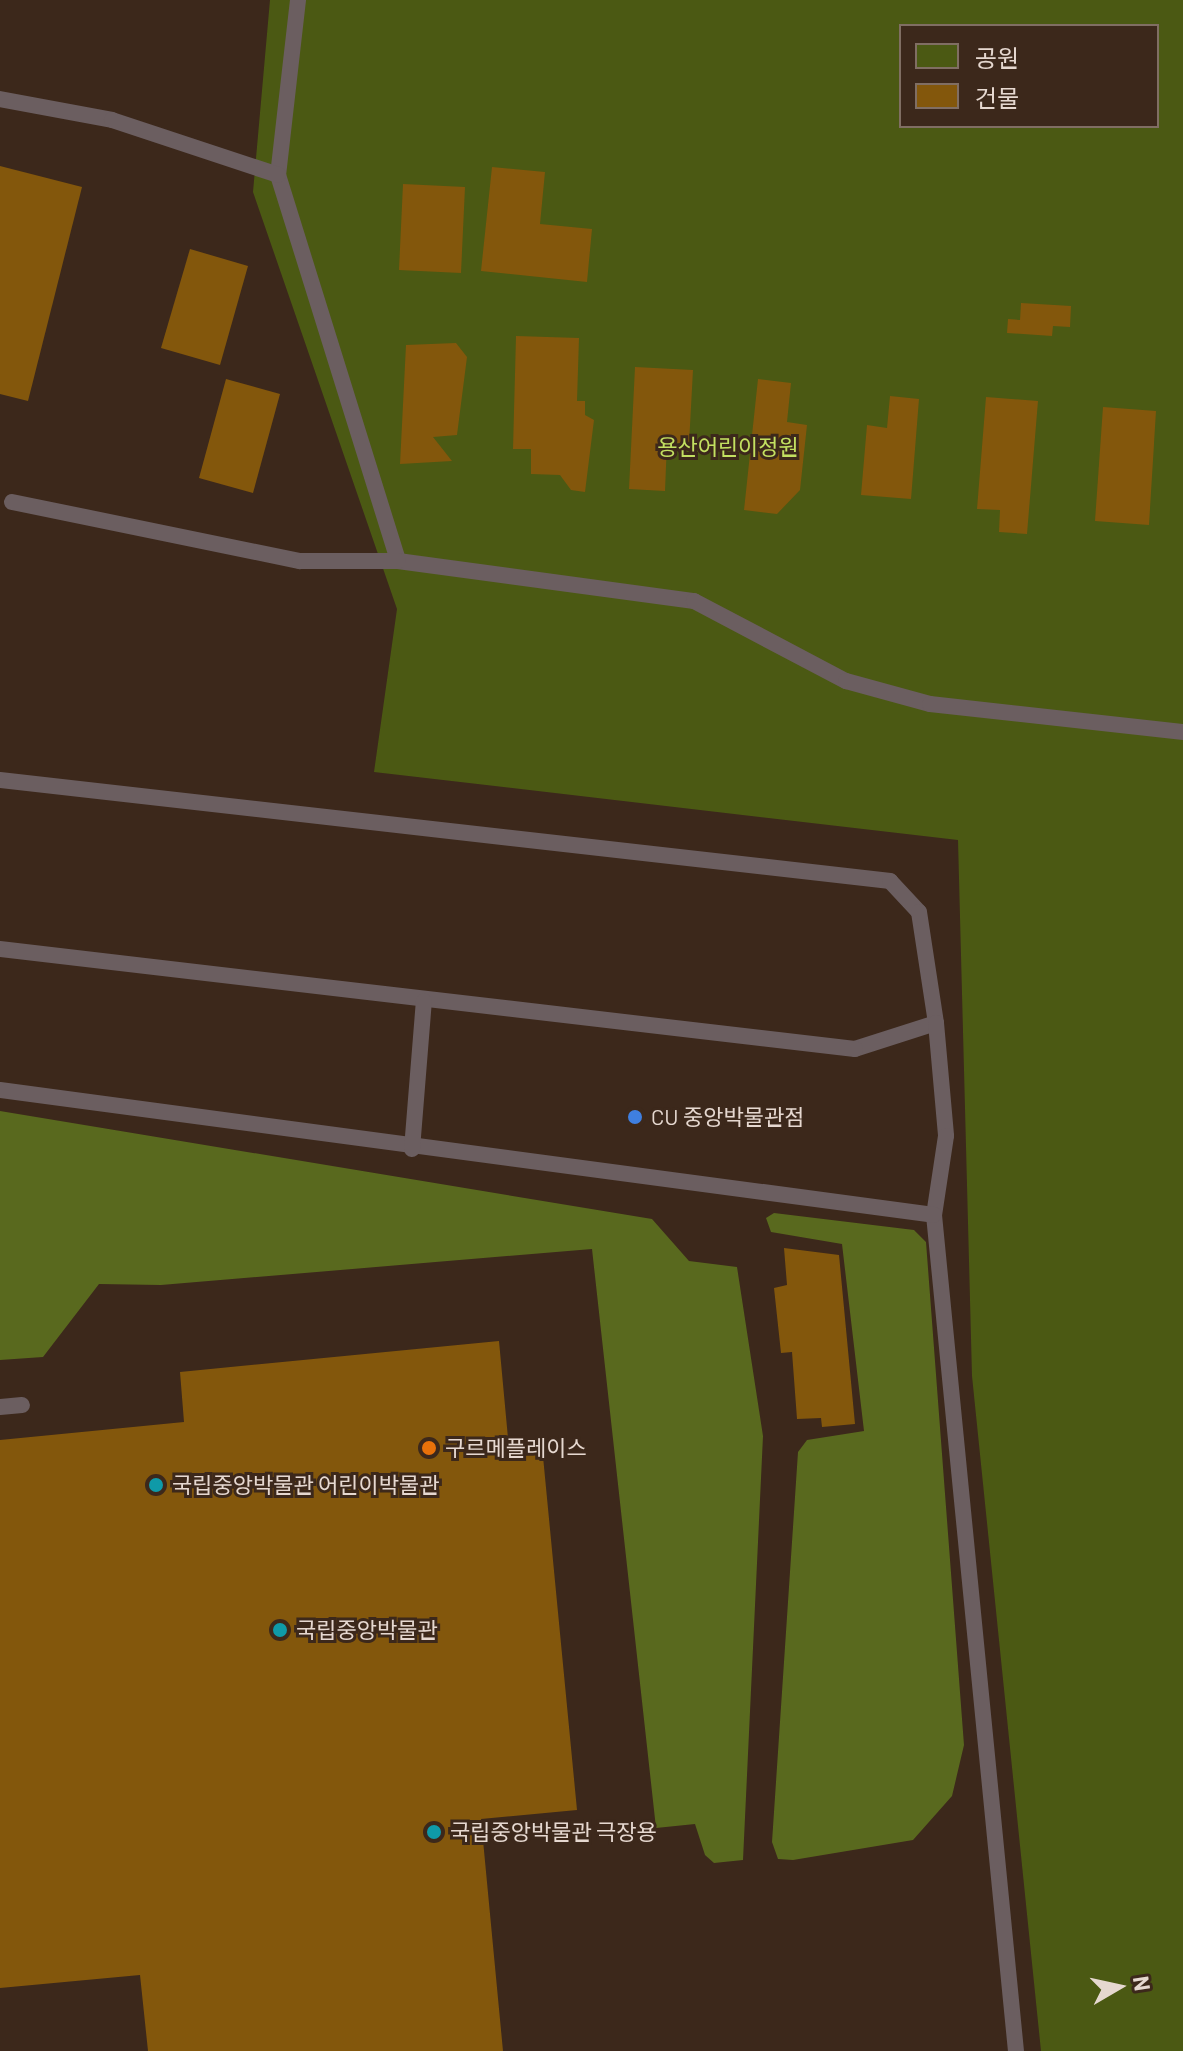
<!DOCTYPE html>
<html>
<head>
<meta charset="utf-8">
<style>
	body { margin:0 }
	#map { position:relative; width:1183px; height:2051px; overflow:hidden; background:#3c281b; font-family:Barlow,"Noto Sans KR",sans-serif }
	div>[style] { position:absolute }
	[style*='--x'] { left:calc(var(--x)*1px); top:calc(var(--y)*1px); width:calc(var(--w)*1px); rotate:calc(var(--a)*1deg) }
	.green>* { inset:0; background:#4b5913 }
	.forest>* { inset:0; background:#59691e }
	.building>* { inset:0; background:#83570c }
	.service>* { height:16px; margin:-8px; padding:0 8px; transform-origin:8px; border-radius:8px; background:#6b5e60 }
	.dots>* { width:22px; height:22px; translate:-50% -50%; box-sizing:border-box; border:4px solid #3c281b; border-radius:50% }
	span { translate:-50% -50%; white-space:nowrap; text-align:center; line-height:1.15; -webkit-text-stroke:6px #3c281b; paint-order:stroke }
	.park-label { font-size:22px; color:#c3e061 }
	.poi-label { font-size:22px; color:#e6d8d0 }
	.left { translate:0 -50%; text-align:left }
	.legend { position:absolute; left:899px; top:24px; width:260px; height:104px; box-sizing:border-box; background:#3c281b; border:2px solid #806e63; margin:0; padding:10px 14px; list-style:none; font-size:24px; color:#e6d8d0 }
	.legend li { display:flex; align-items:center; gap:16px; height:40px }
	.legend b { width:40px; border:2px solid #806e63 }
	.north { position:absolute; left:1079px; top:1947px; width:80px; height:80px; -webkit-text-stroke:6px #3c281b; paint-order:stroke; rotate:81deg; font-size:22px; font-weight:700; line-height:32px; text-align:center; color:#e6d8d0 }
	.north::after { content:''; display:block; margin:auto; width:28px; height:36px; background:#e6d8d0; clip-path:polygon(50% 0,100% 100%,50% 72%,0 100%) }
</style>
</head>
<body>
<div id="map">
	<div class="green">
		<div style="clip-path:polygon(evenodd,270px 0,1183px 0,1183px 2051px,1041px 2051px,972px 1376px,958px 840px,374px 772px,397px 609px,253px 192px,270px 0,901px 26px,1157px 26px,1157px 126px,901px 126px,901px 26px)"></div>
	</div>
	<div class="forest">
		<div style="clip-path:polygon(0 1111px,652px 1219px,689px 1261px,737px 1267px,763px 1436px,743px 1860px,714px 1863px,705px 1855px,695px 1824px,656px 1828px,592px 1249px,161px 1285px,99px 1284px,43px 1357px,0 1360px)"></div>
		<div style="clip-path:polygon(774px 1213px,914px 1230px,926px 1242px,964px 1745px,952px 1796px,913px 1840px,793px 1860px,778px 1859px,772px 1842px,798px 1452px,807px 1440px,864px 1431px,842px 1244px,771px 1232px,766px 1218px)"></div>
	</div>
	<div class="building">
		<div style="clip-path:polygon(0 166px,82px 187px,28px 401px,0 394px)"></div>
		<div style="clip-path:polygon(492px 167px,545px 172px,540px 224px,592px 229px,587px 282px,481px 271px)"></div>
		<div style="clip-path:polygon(403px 184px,465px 187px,461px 273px,399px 270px)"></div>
		<div style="clip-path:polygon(190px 249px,248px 266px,220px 365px,161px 348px)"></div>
		<div style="clip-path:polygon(1021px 303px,1071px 306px,1070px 327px,1053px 326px,1052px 336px,1007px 333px,1008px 319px,1020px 320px)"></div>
		<div style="clip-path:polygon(516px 336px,579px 338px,577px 401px,585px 401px,585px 415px,594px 420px,585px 492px,571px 490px,560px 475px,531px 474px,531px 449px,513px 449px)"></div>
		<div style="clip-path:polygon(456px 343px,467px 357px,457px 435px,433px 437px,452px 461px,400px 464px,406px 345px)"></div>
		<div style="clip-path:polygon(635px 367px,693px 370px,689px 444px,667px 442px,665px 491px,629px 489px)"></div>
		<div style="clip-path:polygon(226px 379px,280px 394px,253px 493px,199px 478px)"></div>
		<div style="clip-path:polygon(758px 379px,791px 383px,787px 422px,807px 425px,800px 490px,777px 514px,744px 510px)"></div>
		<div style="clip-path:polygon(890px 396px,919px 399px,911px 499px,861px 495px,867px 425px,887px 428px)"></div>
		<div style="clip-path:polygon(986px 397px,1038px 401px,1027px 534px,999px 532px,1000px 510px,977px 509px)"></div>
		<div style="clip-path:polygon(1103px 407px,1156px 411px,1149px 525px,1095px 521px)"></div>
		<div style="clip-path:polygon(784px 1248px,839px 1255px,855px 1424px,822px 1427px,821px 1418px,797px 1419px,792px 1352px,781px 1353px,774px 1288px,787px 1285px)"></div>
		<div style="clip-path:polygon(499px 1341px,509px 1449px,542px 1446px,577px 1810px,481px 1819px,503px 2051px,148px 2051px,140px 1975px,0 1988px,0 1440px,184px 1422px,180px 1372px)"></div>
	</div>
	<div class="service">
		<div style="--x:298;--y:0;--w:176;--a:96.5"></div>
		<div style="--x:278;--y:175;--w:404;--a:72.7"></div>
		<div style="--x:398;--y:561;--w:299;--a:7.7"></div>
		<div style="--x:694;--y:601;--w:172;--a:27.8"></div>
		<div style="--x:846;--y:681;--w:87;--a:15.3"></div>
		<div style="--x:930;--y:704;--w:255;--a:6.3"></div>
		<div style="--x:0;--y:99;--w:114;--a:10.6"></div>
		<div style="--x:112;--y:120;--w:175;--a:18.3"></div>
		<div style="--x:12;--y:502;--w:294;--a:11.6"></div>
		<div style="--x:300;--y:561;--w:98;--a:0"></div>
		<div style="--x:0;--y:780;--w:896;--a:6.47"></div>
		<div style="--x:890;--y:881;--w:42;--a:46.9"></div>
		<div style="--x:919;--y:912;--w:112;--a:81.3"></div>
		<div style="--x:936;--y:1023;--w:85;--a:162.2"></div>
		<div style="--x:855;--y:1049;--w:861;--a:-173.33"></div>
		<div style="--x:936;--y:1023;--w:113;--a:84.9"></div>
		<div style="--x:946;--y:1136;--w:80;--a:98.6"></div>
		<div style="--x:934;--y:1215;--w:840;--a:84.4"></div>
		<div style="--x:0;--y:1090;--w:942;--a:7.62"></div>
		<div style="--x:412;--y:1149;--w:148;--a:-85.4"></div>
		<div style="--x:0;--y:1407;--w:22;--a:-5"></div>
	</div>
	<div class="dots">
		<div style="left:635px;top:1117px;background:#3f7fe0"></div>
		<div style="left:429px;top:1448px;background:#e8710a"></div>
		<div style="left:156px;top:1485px;background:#0f9aa8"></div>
		<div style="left:280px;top:1630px;background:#0f9aa8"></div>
		<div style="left:434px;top:1832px;background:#0f9aa8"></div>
	</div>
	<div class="park-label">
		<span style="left:728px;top:447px">용산어린이정원</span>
	</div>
	<div class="poi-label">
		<span class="left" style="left:651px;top:1117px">CU 중앙박물관점</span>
		<span class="left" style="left:445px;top:1448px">구르메플레이스</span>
		<span class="left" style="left:172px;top:1485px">국립중앙박물관 어린이박물관</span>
		<span class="left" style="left:296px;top:1630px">국립중앙박물관</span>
		<span class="left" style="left:450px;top:1832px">국립중앙박물관 극장용</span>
	</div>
	<ul class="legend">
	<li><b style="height:22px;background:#4b5913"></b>공원</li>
	<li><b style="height:22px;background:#83570c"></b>건물</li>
	</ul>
	<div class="north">N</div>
</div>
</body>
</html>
